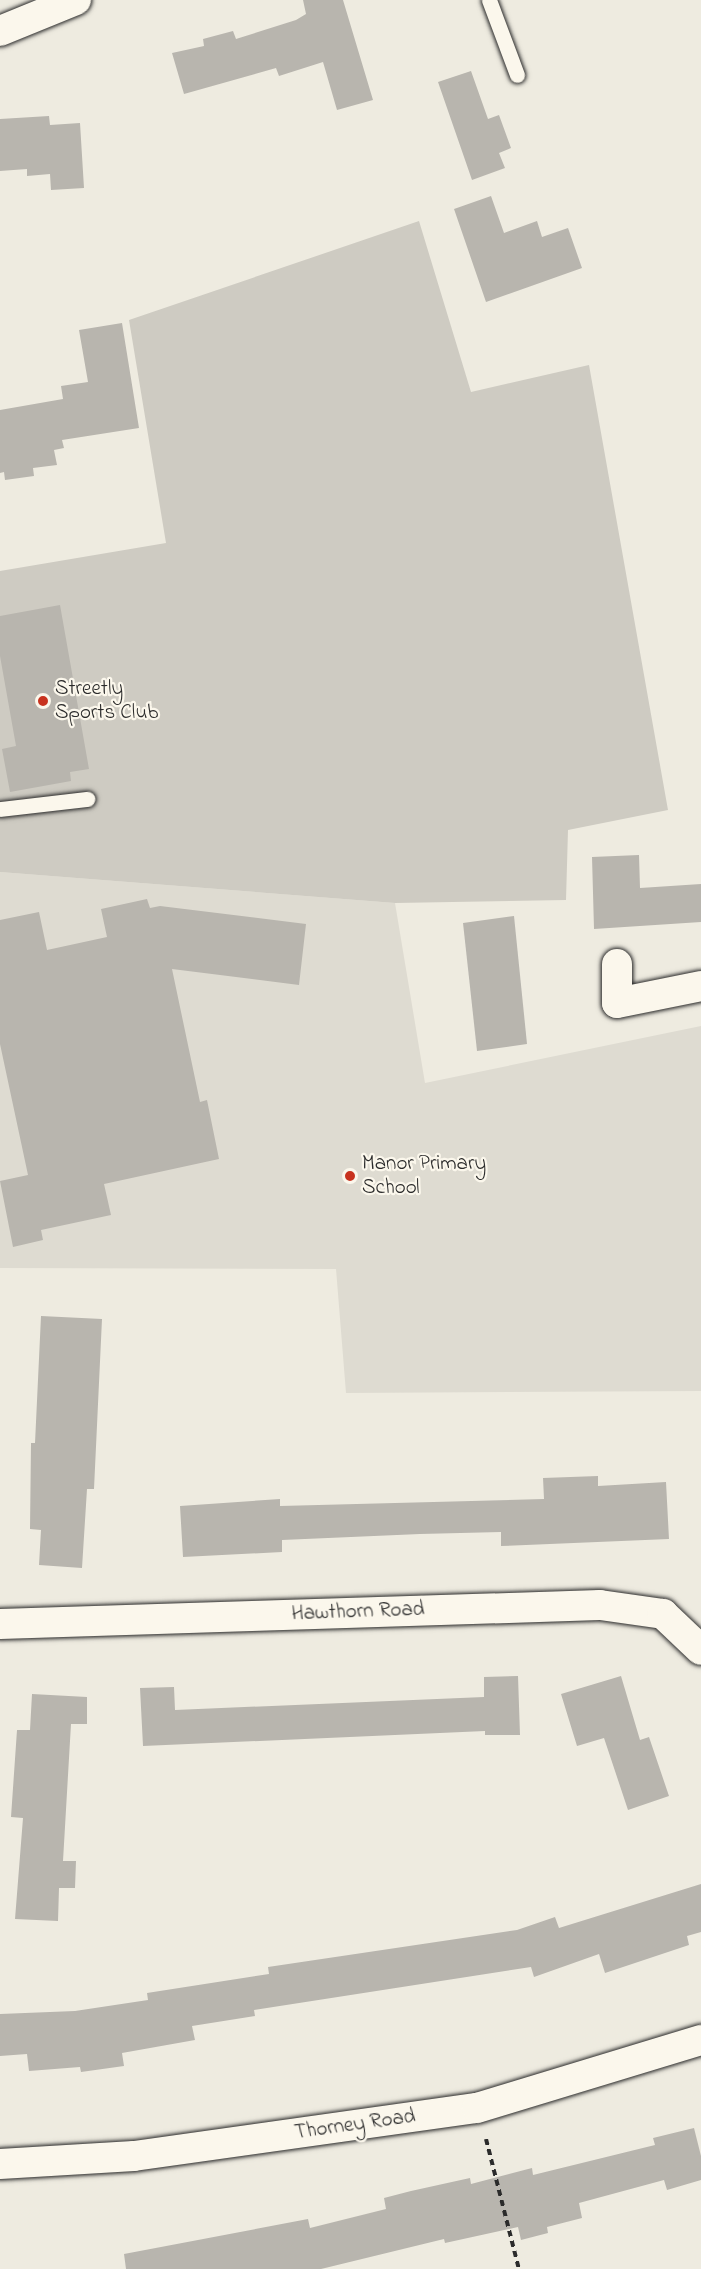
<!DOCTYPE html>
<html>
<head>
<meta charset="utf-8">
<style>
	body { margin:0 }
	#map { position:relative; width:701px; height:2269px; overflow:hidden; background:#eeebe0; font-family:"Indie Flower",sans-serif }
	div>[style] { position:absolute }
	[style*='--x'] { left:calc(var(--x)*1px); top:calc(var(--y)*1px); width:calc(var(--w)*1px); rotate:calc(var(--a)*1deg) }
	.built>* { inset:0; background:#dedbd1 }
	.green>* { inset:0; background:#cecbc2 }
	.building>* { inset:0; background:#b8b5ae }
	.path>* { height:4px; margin-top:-2px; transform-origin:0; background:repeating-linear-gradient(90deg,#2b2b2b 0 6px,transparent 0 10.5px) }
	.roads { filter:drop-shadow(0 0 2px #2b2b2b) drop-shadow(0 0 2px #2b2b2b) }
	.service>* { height:15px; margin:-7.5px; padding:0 7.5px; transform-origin:7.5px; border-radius:7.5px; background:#fbf7ec }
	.minor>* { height:30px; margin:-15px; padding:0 15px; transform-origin:15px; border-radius:15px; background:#fbf7ec }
	.dots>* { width:16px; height:16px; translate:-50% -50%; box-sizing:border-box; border:3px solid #fbf7ec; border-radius:50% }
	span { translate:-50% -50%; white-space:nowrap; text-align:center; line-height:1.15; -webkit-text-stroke:4.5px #fbf7ec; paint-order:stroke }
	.poi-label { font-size:21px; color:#2b2b2b }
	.left { translate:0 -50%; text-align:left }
	.street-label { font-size:21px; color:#2b2b2b }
</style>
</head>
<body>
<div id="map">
	<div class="built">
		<div style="clip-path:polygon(0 872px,395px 903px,425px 1083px,701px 1026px,701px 1391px,346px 1393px,336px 1269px,0 1268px)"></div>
	</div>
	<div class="green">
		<div style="clip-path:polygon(419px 221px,471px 392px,589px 365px,668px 810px,568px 830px,566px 900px,395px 903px,0 872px,0 571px,166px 543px,129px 320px)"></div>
	</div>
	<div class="building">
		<div style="clip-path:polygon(303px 0,343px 0,373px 100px,337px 110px,323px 62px,279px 76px,276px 68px,184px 94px,172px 53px,204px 46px,203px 39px,233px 31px,236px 39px,296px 20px,306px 14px)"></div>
		<div style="clip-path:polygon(471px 71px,488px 119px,499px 115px,511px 148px,499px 153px,505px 168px,472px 180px,438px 82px)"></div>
		<div style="clip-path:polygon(49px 116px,50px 125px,80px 123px,84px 188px,51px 190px,50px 174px,27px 176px,27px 169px,0 171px,0 119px)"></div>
		<div style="clip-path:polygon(491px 196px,504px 233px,537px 221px,542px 237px,568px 228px,582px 268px,486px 302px,454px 209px)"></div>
		<div style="clip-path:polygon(122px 323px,139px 428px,62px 440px,64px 448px,54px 450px,57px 465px,33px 468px,34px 476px,5px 480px,4px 472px,0 473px,0 410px,63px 399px,61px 386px,88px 382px,79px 330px)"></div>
		<div style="clip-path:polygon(60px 605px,89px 769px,70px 772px,71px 781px,10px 792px,2px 749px,16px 746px,0 656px,0 616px)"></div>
		<div style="clip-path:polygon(639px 855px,640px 888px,701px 884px,701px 922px,594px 929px,592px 857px)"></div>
		<div style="clip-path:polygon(147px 899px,150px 908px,160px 906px,306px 924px,299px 985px,172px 969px,200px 1102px,207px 1100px,219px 1159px,104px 1184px,111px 1215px,41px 1230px,43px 1240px,13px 1247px,0 1181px,28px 1175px,0 1044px,0 920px,39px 912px,47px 950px,107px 937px,101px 909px)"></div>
		<div style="clip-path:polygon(514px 916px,527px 1044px,477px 1051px,463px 923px)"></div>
		<div style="clip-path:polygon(41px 1316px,102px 1319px,94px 1489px,87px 1489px,82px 1568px,39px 1565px,41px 1530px,30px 1529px,31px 1443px,35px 1443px)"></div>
		<div style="clip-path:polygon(598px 1476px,598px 1486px,666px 1482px,669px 1539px,501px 1546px,501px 1532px,420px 1534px,282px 1540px,282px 1552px,183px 1557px,180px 1506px,280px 1499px,280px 1506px,544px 1499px,543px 1478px)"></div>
		<div style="clip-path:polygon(518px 1676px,520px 1735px,485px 1735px,485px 1731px,143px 1746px,140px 1688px,174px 1687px,175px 1710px,484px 1697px,484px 1677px)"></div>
		<div style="clip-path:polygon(621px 1676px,640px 1740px,649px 1737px,669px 1796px,628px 1810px,604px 1738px,577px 1746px,561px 1694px)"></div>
		<div style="clip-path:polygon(32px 1694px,87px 1697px,87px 1724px,71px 1724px,63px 1861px,76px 1861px,75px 1888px,59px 1888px,58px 1921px,15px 1919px,23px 1818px,11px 1817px,17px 1730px,30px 1730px)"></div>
		<div style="clip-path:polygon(701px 1884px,701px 1932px,687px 1936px,689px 1945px,605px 1973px,599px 1954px,534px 1977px,531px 1967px,254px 2010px,255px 2016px,192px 2026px,195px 2040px,122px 2053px,124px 2066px,81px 2072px,80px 2067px,29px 2071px,27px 2054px,0 2056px,0 2014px,75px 2011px,148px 2000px,147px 1993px,269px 1974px,268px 1967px,517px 1930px,555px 1917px,559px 1928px)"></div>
		<div style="clip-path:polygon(694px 2128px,701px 2156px,701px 2180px,667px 2190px,664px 2180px,579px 2203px,582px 2218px,547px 2227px,548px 2233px,521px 2240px,518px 2227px,445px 2243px,444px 2239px,321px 2269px,126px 2269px,124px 2254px,308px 2219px,310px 2228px,386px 2209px,384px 2198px,411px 2191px,470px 2178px,471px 2184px,532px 2168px,533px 2175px,655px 2145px,653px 2138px)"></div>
	</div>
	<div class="path">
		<div style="--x:486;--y:2139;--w:134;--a:75.8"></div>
	</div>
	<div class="roads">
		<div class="service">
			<div style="--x:489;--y:0;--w:80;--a:69.5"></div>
			<div style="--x:0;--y:809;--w:88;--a:-6.6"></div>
		</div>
		<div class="minor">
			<div style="--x:0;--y:31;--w:82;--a:-22.2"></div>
			<div style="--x:617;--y:964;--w:39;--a:90"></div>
			<div style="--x:617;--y:1003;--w:86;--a:-11.4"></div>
			<div style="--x:0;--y:1624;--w:600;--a:-1.81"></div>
			<div style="--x:600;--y:1605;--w:64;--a:8.1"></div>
			<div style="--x:663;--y:1614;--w:52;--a:43.5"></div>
			<div style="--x:0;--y:2164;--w:134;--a:-3.4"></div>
			<div style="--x:134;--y:2156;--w:346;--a:-8"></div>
			<div style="--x:477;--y:2108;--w:234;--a:-16.9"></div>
		</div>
	</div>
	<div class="dots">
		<div style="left:43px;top:701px;background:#c8321e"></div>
		<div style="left:350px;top:1176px;background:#c8321e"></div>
	</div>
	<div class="poi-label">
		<span class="left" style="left:55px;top:701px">Streetly<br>Sports Club</span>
		<span class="left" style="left:362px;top:1176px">Manor Primary<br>School</span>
	</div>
	<div class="street-label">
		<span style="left:358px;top:1612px;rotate:-2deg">Hawthorn Road</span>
		<span style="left:355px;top:2125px;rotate:-8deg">Thorney Road</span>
	</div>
</div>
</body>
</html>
